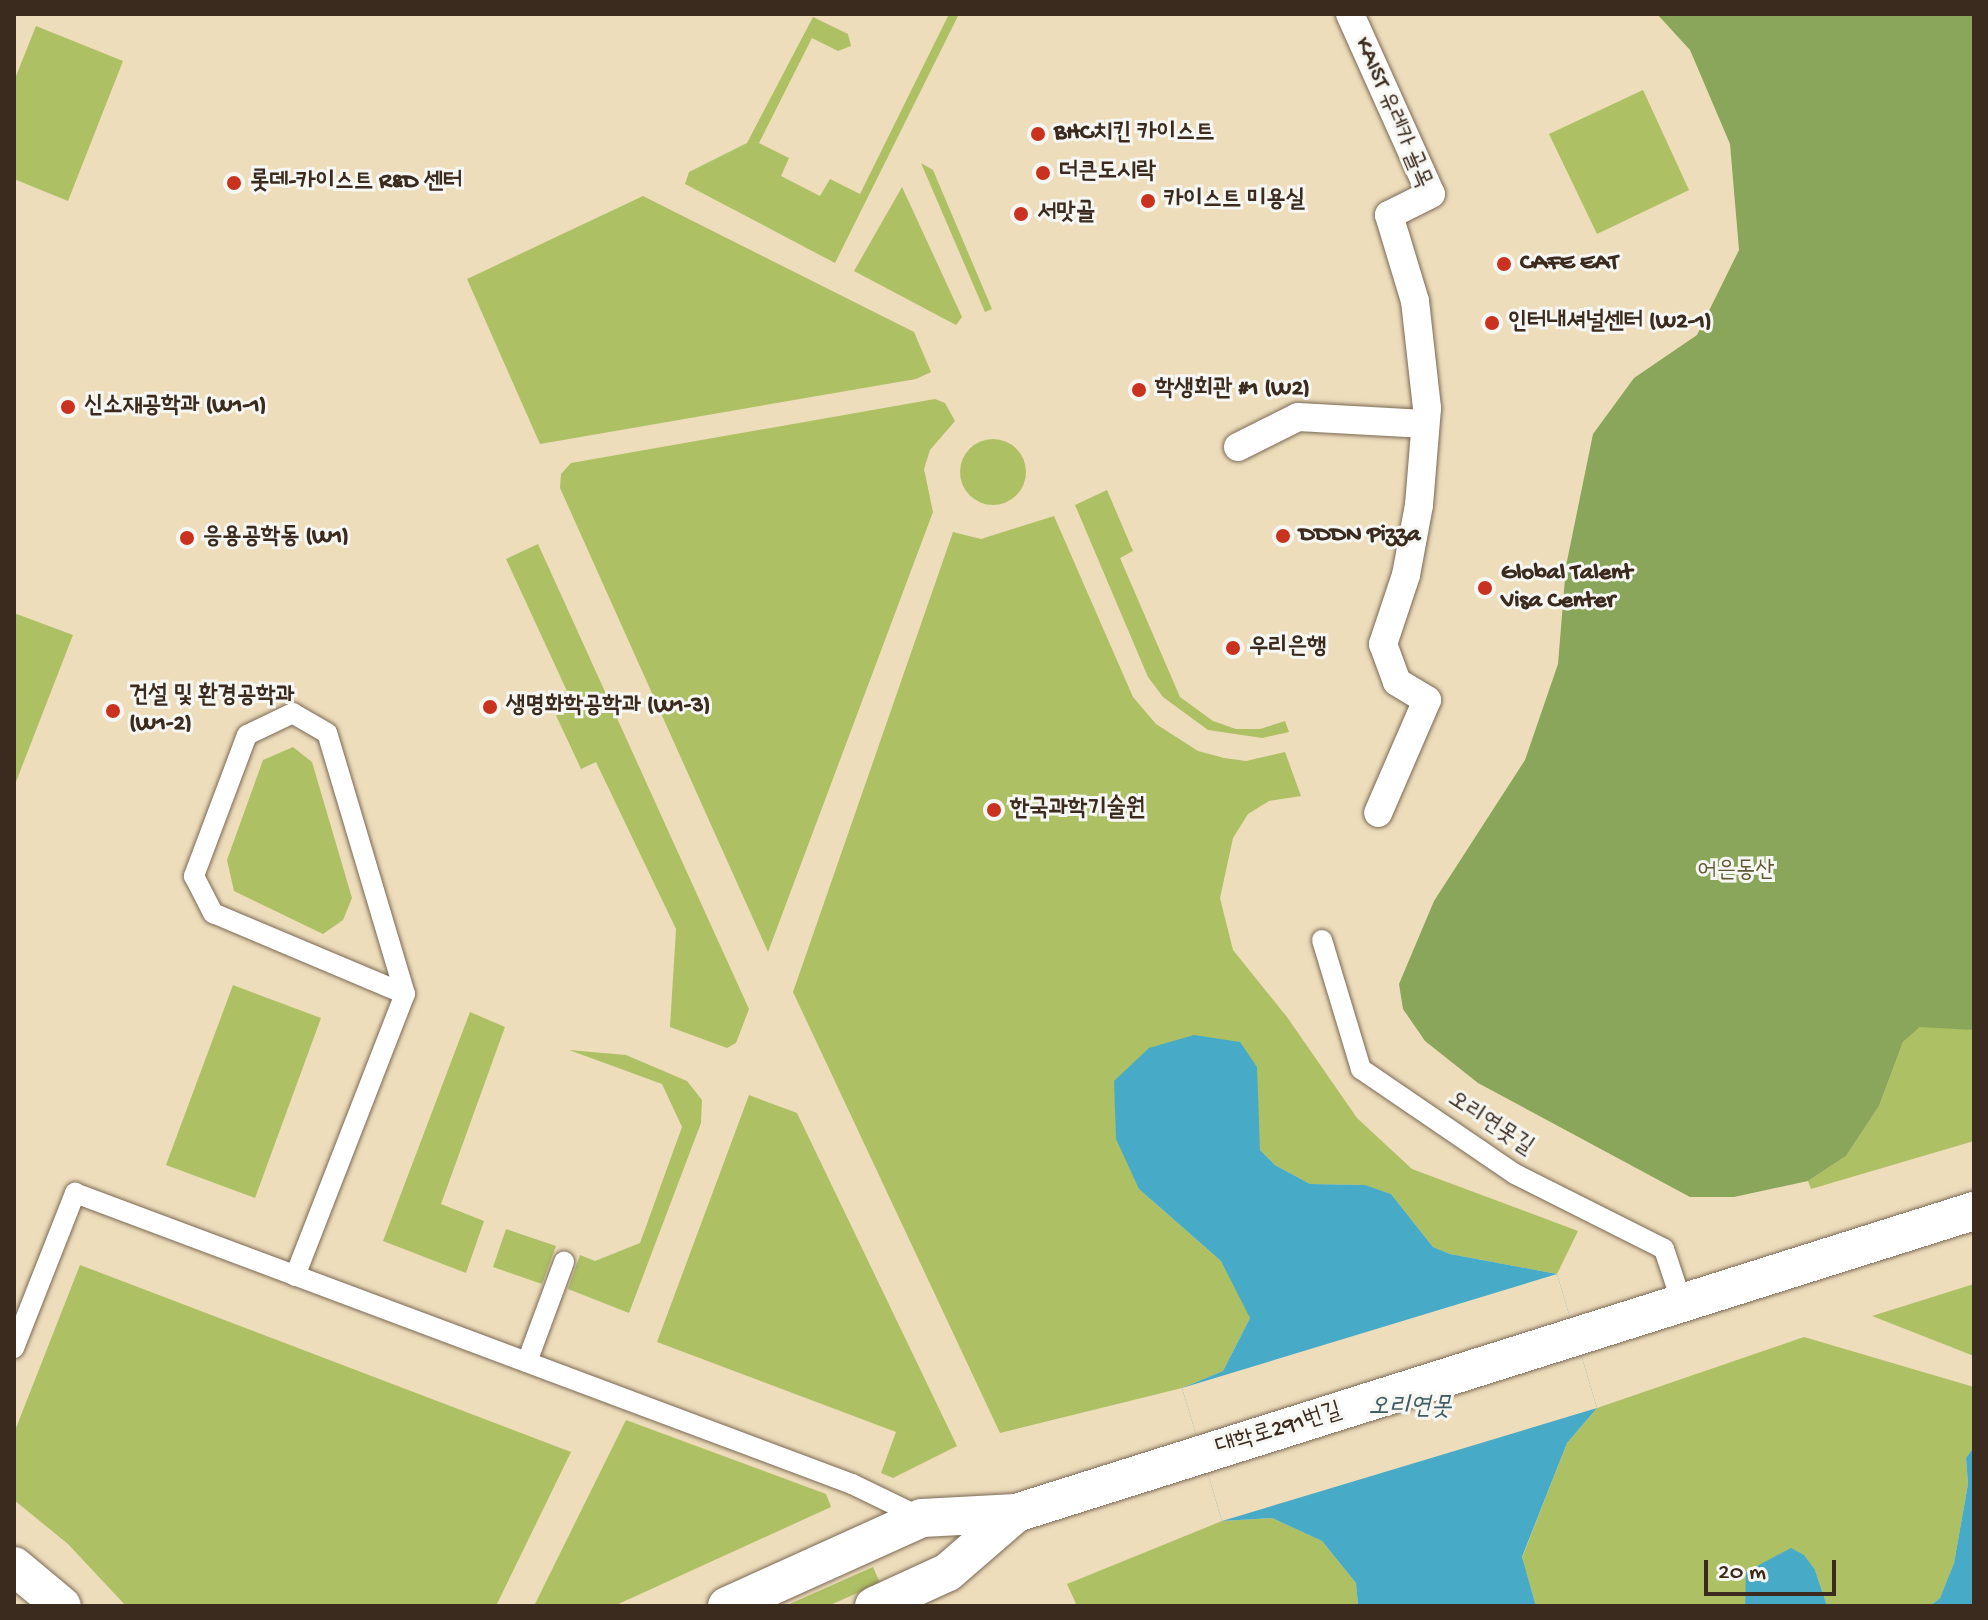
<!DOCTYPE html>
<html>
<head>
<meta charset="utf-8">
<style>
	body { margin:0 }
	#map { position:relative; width:1988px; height:1620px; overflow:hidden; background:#edb; font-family:"Gochi Hand","Poor Story",sans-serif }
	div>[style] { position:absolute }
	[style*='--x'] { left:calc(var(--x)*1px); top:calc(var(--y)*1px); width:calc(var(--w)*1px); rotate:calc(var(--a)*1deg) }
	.green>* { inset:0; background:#adc064 }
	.round { border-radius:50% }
	.forest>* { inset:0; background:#8aa65a }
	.water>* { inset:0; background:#47aac7 }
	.pier>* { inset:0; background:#edb }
	.roads { filter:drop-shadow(0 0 2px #7a6955) drop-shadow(0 0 2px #7a6955) }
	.service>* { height:20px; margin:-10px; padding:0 10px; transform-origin:10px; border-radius:10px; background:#fff }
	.pedestrian>* { height:28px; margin:-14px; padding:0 14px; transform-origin:14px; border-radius:14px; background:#fff }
	.minor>* { height:38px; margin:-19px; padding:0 19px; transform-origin:19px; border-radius:19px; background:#fff }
	.dots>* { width:22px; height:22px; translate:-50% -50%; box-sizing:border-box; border:4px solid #f6f6f2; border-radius:50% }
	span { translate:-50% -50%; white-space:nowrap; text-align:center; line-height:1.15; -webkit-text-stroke:6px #f6f6f2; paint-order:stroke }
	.street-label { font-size:24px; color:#3b2a1e }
	.poi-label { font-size:24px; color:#3b2a1e; font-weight:700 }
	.left { translate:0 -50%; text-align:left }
	.park-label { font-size:24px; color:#5d5733 }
	.water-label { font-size:26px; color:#405d62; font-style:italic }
	.frame { position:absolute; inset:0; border:16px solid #3b2a1e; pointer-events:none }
	.scale { position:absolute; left:1704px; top:1560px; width:132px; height:36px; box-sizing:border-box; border:4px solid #3b2a1e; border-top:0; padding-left:10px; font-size:24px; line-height:28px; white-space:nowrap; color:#3b2a1e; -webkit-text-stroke:6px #f6f6f2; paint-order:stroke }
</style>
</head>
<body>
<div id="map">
	<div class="green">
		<div style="clip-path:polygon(949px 14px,959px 14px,835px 263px,685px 184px,689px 172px,747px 143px,813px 17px,848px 34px,851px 46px,838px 51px,812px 38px,759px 143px,789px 158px,781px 176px,820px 196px,830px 179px,860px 194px)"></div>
		<div style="clip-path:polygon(36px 26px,123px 61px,68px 201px,14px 179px,14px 81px)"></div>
		<div style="clip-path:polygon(1643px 90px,1689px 190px,1597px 234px,1549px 134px)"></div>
		<div style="clip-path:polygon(921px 163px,933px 170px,992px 309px,985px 312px)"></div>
		<div style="clip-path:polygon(902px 187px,962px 317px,956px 325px,854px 271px)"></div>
		<div style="clip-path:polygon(643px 196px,914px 332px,931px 372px,916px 379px,540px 444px,467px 279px)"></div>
		<div style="clip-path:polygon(935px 399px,945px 403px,955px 421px,930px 450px,924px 469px,933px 512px,768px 952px,560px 488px,561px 474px,571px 463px)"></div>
		<div class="round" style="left:960px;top:439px;width:66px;height:66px"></div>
		<div style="clip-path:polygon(1107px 490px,1133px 551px,1120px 558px,1180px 697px,1213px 721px,1236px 729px,1260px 729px,1285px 721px,1289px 732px,1262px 738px,1208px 730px,1163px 697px,1148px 677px,1075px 505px)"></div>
		<div style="clip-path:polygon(1054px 516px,1133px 697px,1156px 724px,1198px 751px,1224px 758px,1246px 761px,1285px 752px,1301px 796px,1269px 801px,1248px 814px,1233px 838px,1220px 898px,1233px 950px,1287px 1017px,1357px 1118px,1412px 1169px,1578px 1231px,1557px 1274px,1450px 1254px,1433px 1247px,1391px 1194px,1364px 1185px,1310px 1184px,1275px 1165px,1260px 1150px,1257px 1126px,1139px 1189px,1221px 1261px,1243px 1295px,1250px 1318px,1223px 1371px,1182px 1388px,1000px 1433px,793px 992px,953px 532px,981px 539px)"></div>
		<div style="clip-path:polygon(538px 544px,749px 1009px,736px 1043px,727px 1048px,670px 1027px,676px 929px,596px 762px,581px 769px,554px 711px,572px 702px,506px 559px)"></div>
		<div style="clip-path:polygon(14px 613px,73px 635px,14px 787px)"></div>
		<div style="clip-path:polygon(293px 747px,312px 762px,352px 898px,343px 920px,323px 934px,234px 891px,227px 860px,263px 760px)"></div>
		<div style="clip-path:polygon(233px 985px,321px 1018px,255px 1198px,166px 1165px)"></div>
		<div style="clip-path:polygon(470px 1012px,505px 1027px,441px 1204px,484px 1221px,466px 1273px,383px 1241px)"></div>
		<div style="clip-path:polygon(1939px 1025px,1974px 1030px,1974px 1141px,1811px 1189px,1808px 1181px,1846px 1156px,1879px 1106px,1903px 1042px,1921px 1026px)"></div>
		<div style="clip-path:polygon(569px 1050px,626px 1055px,687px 1081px,702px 1100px,701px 1123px,629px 1313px,568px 1289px,580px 1255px,595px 1261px,640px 1243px,682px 1127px,662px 1084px)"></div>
		<div style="clip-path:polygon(749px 1095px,797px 1113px,957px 1446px,893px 1478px,881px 1473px,896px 1432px,657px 1342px)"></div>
		<div style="clip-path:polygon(506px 1229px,556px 1246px,542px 1284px,493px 1267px)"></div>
		<div style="clip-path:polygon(80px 1265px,571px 1452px,496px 1606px,126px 1606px,68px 1544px,14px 1500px,14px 1433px)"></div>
		<div style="clip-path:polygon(1974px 1284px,1974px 1356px,1872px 1316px)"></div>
		<div style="clip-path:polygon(1804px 1337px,1974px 1387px,1974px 1447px,1966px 1458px,1968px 1484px,1954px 1563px,1940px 1598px,1930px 1606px,1827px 1606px,1815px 1570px,1747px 1572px,1745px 1606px,1536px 1606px,1522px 1558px,1567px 1443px,1597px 1408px)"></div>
		<div style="clip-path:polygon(626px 1420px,826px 1494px,831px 1507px,614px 1606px,534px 1606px)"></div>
		<div style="clip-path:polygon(1272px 1518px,1322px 1541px,1356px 1583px,1358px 1606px,1077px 1606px,1067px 1584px,1222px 1521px)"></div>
		<div style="clip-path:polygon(873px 1567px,880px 1583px,828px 1606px,785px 1606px)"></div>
	</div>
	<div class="forest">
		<div style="clip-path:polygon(1657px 14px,1974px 14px,1974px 1030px,1920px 1027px,1903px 1042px,1879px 1106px,1846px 1156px,1808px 1181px,1734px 1197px,1690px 1197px,1478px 1083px,1425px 1041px,1403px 1009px,1399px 984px,1434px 901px,1525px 760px,1558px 664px,1566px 566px,1593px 434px,1634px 378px,1697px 335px,1739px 250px,1730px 144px,1690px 50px)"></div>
	</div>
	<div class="water">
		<div style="clip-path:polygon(1194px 1035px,1240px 1042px,1257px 1067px,1260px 1150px,1275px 1165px,1310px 1184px,1365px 1185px,1391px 1194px,1433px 1247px,1450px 1254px,1557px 1274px,1597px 1408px,1567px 1443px,1522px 1557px,1536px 1606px,1358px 1606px,1356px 1583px,1322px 1541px,1272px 1518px,1222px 1521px,1182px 1388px,1223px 1371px,1250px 1318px,1221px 1261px,1139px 1189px,1116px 1139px,1114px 1081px,1149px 1048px)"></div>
		<div style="clip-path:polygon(1974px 1447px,1974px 1606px,1930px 1606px,1940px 1598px,1954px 1563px,1968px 1484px,1966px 1458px)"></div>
		<div style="clip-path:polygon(1791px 1548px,1804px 1555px,1815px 1570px,1827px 1606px,1745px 1606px,1746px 1572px)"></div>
	</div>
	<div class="pier">
		<div style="clip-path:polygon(1557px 1274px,1597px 1408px,1222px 1521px,1182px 1388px)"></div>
	</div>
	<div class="roads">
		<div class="service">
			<div style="--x:1322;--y:940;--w:135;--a:73.2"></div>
			<div style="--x:1361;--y:1069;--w:186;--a:34.3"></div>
			<div style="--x:1515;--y:1174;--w:167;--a:26.7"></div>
			<div style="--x:1664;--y:1249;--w:57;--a:71.6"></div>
			<div style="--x:295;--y:1276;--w:303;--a:-68.7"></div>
			<div style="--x:405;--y:994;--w:272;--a:-106.6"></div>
			<div style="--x:327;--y:733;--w:39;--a:-150"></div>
			<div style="--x:293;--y:713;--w:51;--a:154.4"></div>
			<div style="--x:247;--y:735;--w:151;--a:110.6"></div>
			<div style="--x:194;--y:876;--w:42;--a:62.8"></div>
			<div style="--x:213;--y:913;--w:208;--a:22.9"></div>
			<div style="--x:14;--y:1348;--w:167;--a:-68.5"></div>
			<div style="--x:75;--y:1193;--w:830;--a:20.53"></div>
			<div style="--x:852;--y:1484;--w:78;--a:25.9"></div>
			<div style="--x:527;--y:1362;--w:107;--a:-69.7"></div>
		</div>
		<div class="pedestrian">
			<div style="--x:1350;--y:14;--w:197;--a:65.8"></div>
			<div style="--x:1431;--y:194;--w:47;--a:153.4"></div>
			<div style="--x:1389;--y:215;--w:90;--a:73.2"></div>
			<div style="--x:1415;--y:301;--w:108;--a:83.6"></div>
			<div style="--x:1427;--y:408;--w:97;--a:94.7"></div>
			<div style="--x:1419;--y:505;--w:71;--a:100.5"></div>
			<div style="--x:1406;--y:575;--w:73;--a:108.4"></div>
			<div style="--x:1383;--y:644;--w:40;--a:69.8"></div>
			<div style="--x:1397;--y:682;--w:35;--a:31"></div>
			<div style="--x:1427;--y:700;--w:123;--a:113.4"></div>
			<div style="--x:1238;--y:447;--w:67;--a:-26.6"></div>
			<div style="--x:1298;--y:417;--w:127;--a:3.2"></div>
		</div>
		<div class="minor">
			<div style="--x:14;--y:1566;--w:62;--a:39.8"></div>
			<div style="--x:727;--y:1606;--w:214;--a:-24.3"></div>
			<div style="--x:922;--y:1518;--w:94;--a:-3"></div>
			<div style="--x:1016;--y:1513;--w:1004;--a:-17.5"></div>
			<div style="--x:874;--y:1606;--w:81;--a:-24.7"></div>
			<div style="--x:948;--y:1572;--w:90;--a:-40.9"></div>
		</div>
	</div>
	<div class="dots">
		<div style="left:1038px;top:134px;background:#c8321e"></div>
		<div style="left:1043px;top:173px;background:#c8321e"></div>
		<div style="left:234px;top:183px;background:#c8321e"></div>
		<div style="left:1148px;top:201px;background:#c8321e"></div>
		<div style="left:1021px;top:214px;background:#c8321e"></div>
		<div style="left:1504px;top:264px;background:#c8321e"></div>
		<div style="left:1492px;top:323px;background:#c8321e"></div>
		<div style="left:1139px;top:390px;background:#c8321e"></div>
		<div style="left:68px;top:407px;background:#c8321e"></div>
		<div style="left:1283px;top:536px;background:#c8321e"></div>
		<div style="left:187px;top:538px;background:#c8321e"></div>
		<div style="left:1485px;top:588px;background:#c8321e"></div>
		<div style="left:1233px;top:648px;background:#c8321e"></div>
		<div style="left:490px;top:707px;background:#c8321e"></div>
		<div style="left:113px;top:711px;background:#c8321e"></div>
		<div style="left:994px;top:810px;background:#c8321e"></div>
	</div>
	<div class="street-label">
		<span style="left:1392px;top:113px;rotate:67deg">KAIST 유레카 골목</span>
		<span style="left:1490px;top:1124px;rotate:33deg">오리연못길</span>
		<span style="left:1279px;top:1430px;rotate:-17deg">대학로291번길</span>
	</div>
	<div class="poi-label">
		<span class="left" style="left:1054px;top:134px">BHC치킨 카이스트</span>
		<span class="left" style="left:1059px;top:173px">더큰도시락</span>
		<span class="left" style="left:250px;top:183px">롯데-카이스트 R&amp;D 센터</span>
		<span class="left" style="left:1164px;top:201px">카이스트 미용실</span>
		<span class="left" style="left:1037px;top:214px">서맛골</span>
		<span class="left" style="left:1520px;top:264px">CAFE EAT</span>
		<span class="left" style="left:1508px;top:323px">인터내셔널센터 (W2-1)</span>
		<span class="left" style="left:1155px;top:390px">학생회관 #1 (W2)</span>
		<span class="left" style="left:84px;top:407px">신소재공학과 (W1-1)</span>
		<span class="left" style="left:1299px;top:536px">DDDN Pizza</span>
		<span class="left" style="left:203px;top:538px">응용공학동 (W1)</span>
		<span class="left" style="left:1501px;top:588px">Global Talent<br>Visa Center</span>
		<span class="left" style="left:1249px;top:648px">우리은행</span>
		<span class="left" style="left:129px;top:711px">건설 및 환경공학과<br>(W1-2)</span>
		<span class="left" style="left:506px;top:707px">생명화학공학과 (W1-3)</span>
		<span class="left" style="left:1010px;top:810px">한국과학기술원</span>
	</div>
	<div class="park-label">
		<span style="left:1736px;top:872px">어은동산</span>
	</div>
	<div class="water-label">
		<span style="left:1410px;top:1409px">오리연못</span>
	</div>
	<div class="frame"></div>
	<div class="scale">20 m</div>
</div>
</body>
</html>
